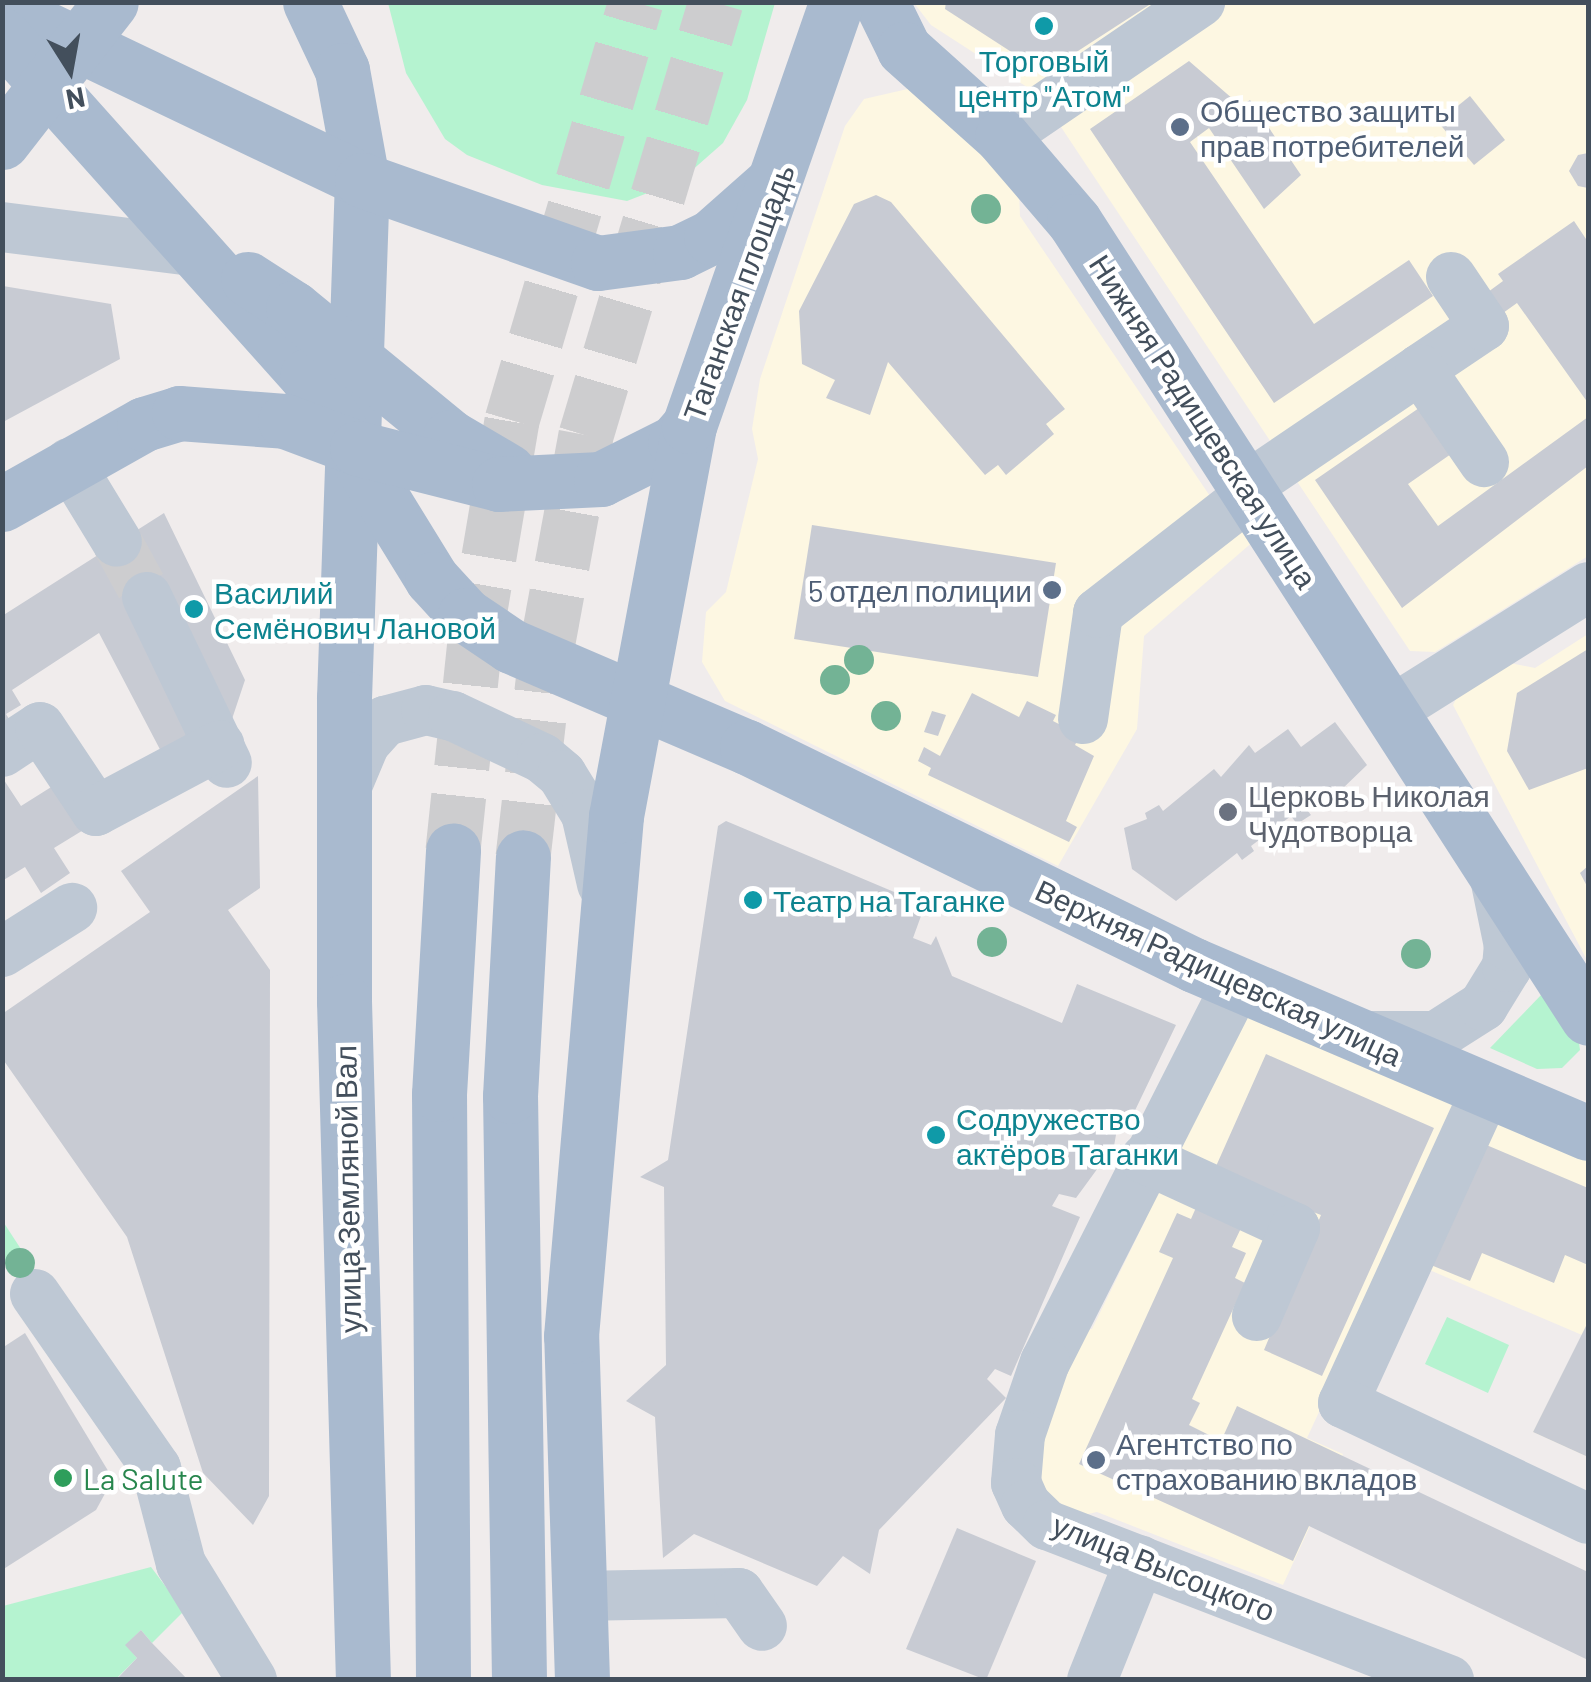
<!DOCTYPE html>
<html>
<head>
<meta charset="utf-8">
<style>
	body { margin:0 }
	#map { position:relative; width:1591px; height:1682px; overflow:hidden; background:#f0ecec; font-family:Barlow,sans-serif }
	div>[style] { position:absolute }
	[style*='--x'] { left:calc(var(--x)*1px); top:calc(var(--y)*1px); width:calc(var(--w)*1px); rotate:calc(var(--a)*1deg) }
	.commercial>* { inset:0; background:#fdf7e2 }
	.green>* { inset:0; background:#b5f3d0 }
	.building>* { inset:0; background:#c8cbd3 }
	.minor-tunnel>* { height:50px; margin-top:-25px; transform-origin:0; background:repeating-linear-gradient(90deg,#cdcdcf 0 50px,transparent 0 75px) }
	.major-tunnel>* { height:55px; margin-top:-27.5px; transform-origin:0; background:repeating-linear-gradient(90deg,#cdcdcf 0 55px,transparent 0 83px) }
	.minor>* { height:50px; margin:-25px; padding:0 25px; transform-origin:25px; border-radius:25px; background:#bec8d4 }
	.major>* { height:55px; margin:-27.5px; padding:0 27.5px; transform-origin:27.5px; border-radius:27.5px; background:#a9bacf }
	.trees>* { width:30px; height:30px; margin:-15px; border-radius:50%; background:#73b395 }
	.dots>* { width:28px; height:28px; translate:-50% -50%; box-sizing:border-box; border:5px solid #fff; border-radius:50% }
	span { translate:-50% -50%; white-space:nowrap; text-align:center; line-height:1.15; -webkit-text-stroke:9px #fff; paint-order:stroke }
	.culture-label { font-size:30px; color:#0d838f }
	.left { translate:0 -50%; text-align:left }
	.service-label { font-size:30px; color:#4e5e75 }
	.right { translate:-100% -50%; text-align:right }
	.street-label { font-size:30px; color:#434f5c }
	.worship-label { font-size:30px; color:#5b616d }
	.leisure-label { font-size:30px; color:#27864d }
	.frame { position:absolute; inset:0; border:5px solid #434f5c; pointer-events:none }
	.north { position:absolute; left:20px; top:20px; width:100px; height:100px; -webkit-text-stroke:8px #fff; paint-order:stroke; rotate:169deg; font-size:28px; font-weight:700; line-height:40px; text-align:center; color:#434f5c }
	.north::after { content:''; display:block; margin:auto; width:35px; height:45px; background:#434f5c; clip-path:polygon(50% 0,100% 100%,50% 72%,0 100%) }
</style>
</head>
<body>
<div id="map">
	<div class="commercial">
		<div style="clip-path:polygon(914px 3px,1588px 3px,1588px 556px,1435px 652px,1410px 651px,1055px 118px,1027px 87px,931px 25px)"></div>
		<div style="clip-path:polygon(912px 88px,1019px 191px,1020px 216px,1214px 502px,1255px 540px,1144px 636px,1137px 729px,1058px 866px,725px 701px,702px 662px,706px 612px,726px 592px,758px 459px,752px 429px,760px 379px,845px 126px,864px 99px)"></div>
		<div style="clip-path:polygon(1588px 634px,1588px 962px,1453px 705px,1460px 691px,1505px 662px,1535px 668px)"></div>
		<div style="clip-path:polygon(1249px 1012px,1588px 1152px,1588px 1457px,1533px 1432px,1582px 1335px,1392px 1254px,1307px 1438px,1343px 1454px,1283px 1585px,1097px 1512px,1075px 1517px,1052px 1507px,1033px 1460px,1074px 1332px,1092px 1329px,1146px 1219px,1140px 1199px)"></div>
	</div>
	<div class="green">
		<div style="clip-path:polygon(388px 3px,388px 2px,775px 3px,747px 100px,723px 143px,681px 180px,627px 201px,542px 185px,467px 155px,445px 139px,406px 73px)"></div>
		<div style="clip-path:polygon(1544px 992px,1577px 1028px,1580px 1050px,1562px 1068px,1537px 1069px,1490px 1048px)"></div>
		<div style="clip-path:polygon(2px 1220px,32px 1266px,20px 1279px,3px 1257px)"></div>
		<div style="clip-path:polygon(1447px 1317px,1509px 1345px,1488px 1393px,1425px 1364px)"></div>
		<div style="clip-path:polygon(151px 1567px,184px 1611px,152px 1643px,141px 1630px,126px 1645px,137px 1658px,116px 1679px,3px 1677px,3px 1606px)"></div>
	</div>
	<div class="building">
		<div style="clip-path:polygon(946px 2px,1146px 2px,1149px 5px,1044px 73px,945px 9px)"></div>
		<div style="clip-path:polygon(1189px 61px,1241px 106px,1250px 100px,1301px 175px,1264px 209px,1209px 128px,1190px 142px,1314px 324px,1409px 260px,1433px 296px,1274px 403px,1090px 129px)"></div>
		<div style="clip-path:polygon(1470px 96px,1505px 140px,1474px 165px,1438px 122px)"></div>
		<div style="clip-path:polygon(1588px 153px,1588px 188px,1578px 186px,1569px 171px,1578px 155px)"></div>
		<div style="clip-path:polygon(876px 195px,891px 202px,1065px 409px,1046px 424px,1054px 434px,1006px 475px,998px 465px,985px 475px,888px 362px,870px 415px,826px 398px,835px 380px,802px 364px,799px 311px,854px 204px)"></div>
		<div style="clip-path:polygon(1574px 221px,1588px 242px,1588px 403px,1517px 303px,1503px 313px,1488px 292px,1503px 281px,1498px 274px)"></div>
		<div style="clip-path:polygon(3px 286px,111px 304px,120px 359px,3px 422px)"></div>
		<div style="clip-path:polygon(1419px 408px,1451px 454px,1408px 484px,1438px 526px,1588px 417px,1588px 466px,1402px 608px,1315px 480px)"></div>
		<div style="clip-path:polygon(164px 513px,245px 680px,232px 719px,165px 759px,99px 633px,12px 690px,21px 705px,6px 714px,15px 729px,2px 737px,2px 616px)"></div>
		<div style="clip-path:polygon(812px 525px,1056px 563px,1038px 677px,794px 639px)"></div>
		<div style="clip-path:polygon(1588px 649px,1588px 768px,1529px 790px,1507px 751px,1517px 693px)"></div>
		<div style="clip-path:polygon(972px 693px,1019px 717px,1027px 701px,1056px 715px,1053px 721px,1080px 735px,1075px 745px,1094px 756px,1066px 821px,1077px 827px,1069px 842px,928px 775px,931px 768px,918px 761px,924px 747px,940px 756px)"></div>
		<div style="clip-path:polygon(932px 711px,946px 715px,938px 736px,924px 732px)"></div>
		<div style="clip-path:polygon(1335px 722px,1367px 765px,1340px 791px,1335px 786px,1320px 804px,1314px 799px,1304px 806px,1311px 815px,1297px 824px,1291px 816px,1251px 846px,1254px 851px,1242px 860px,1237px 853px,1176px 901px,1132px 869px,1124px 828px,1147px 819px,1145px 813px,1159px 805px,1163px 811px,1214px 769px,1221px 777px,1249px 745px,1255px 753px,1288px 729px,1301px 747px)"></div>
		<div style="clip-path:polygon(258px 776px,260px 888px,228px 910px,270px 970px,269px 1496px,253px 1525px,203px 1473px,127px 1237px,2px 1058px,2px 1014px,150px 912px,121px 871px)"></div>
		<div style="clip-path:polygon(2px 777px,21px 806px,56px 784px,85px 829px,54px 848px,70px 873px,41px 893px,25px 867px,2px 881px)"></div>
		<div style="clip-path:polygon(726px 821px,925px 905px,913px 938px,931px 945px,936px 936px,952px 976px,1062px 1023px,1077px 984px,1176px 1025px,1129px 1123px,1119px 1118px,1114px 1146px,1076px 1198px,1059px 1194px,1052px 1206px,1080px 1217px,1011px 1376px,995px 1369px,987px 1379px,1006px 1398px,879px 1530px,870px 1574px,843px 1556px,817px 1586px,694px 1534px,663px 1558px,655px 1417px,626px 1401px,666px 1365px,664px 1187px,640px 1177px,668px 1160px,718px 826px)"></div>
		<div style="clip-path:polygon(1588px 866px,1588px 888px,1580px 873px)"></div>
		<div style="clip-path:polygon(1266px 1054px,1434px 1128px,1322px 1376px,1264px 1350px,1321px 1215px,1213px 1173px)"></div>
		<div style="clip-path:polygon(1477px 1141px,1588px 1188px,1588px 1265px,1565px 1255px,1554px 1283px,1482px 1253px,1470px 1281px,1426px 1263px)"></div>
		<div style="clip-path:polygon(1198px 1203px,1243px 1224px,1232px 1247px,1246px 1253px,1235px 1278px,1245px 1283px,1192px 1399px,1200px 1403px,1189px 1425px,1221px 1441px,1237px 1406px,1588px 1572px,1588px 1660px,1309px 1526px,1293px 1561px,1079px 1464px,1173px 1258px,1159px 1252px,1177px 1213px,1191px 1219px)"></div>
		<div style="clip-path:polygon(1588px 1322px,1588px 1457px,1533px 1432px)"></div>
		<div style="clip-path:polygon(25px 1333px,113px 1479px,96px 1510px,2px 1570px,2px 1348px)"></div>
		<div style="clip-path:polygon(957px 1528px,1036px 1561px,986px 1680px,906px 1649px)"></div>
		<div style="clip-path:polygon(141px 1630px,152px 1643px,188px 1680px,116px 1680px,137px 1658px,125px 1645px)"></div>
	</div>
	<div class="minor-tunnel">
		<div style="--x:117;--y:542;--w:63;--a:61.4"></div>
	</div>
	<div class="major-tunnel">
		<div style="--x:453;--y:850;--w:212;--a:-84"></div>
		<div style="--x:475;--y:639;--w:222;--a:-80.4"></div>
		<div style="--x:512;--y:420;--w:436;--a:-73.5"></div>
		<div style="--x:523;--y:857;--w:211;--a:-83.5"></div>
		<div style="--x:547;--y:647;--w:216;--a:-79.6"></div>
		<div style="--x:586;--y:435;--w:452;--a:-73.3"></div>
	</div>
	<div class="minor">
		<div style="--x:1002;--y:137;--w:240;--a:-34.3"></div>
		<div style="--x:2;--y:227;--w:191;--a:7.2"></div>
		<div style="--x:1420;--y:369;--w:77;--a:-33.9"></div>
		<div style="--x:1484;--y:326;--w:59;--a:-124"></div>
		<div style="--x:69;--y:463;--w:92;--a:58.7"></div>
		<div style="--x:1246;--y:487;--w:210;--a:-34.1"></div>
		<div style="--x:1420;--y:369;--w:113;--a:55.5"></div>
		<div style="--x:147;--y:597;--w:184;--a:64.3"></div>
		<div style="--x:1389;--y:712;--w:235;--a:-32.1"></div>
		<div style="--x:1083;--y:719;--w:107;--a:-81.9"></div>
		<div style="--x:1098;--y:613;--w:194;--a:-37.9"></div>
		<div style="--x:2;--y:752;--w:45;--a:-33.3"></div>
		<div style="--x:40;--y:727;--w:101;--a:56.3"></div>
		<div style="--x:96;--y:811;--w:140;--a:-28"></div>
		<div style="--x:344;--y:793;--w:54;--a:-67.2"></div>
		<div style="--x:365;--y:743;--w:30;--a:-48"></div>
		<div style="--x:385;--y:721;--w:42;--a:-15"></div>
		<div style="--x:426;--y:710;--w:28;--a:13"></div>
		<div style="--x:453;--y:716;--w:98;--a:25.3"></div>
		<div style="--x:542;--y:758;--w:26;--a:40"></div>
		<div style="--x:562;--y:775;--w:46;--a:58.4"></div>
		<div style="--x:586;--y:814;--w:72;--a:77.1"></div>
		<div style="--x:2;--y:952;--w:83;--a:-32.2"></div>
		<div style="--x:1237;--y:984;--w:424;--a:116.9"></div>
		<div style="--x:1045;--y:1362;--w:77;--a:108.9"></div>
		<div style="--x:1020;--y:1435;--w:48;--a:94.8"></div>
		<div style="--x:1016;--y:1483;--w:24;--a:66"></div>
		<div style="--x:1026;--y:1505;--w:29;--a:44"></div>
		<div style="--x:1047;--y:1525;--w:431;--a:21.1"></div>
		<div style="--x:1365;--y:1036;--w:71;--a:0"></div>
		<div style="--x:1436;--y:1036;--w:56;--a:-32.6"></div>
		<div style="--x:1483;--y:1006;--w:46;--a:-58.4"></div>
		<div style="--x:1507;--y:967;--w:21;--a:-85"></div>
		<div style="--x:1509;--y:946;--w:69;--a:-101.6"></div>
		<div style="--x:1485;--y:1093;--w:341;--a:114.6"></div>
		<div style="--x:1343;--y:1403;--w:271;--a:25.3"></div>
		<div style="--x:1145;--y:1159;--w:165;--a:24.7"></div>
		<div style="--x:1295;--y:1228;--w:96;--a:113.4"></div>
		<div style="--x:35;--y:1294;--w:212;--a:55.2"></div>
		<div style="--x:156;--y:1468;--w:99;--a:75.4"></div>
		<div style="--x:181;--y:1564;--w:136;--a:58.5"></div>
		<div style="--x:578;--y:1596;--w:161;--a:-1.1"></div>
		<div style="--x:739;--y:1593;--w:40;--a:55.1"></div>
		<div style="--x:1092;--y:1680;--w:129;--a:-68.2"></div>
	</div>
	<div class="major">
		<div style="--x:310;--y:2;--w:75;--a:64.8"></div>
		<div style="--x:342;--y:70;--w:112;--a:79.7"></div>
		<div style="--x:362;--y:180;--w:518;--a:91.99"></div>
		<div style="--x:344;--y:698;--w:303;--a:90"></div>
		<div style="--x:344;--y:1001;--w:679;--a:88.4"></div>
		<div style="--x:881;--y:2;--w:52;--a:63.9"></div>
		<div style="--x:904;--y:49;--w:132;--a:41.9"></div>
		<div style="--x:1002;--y:137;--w:111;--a:49.4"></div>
		<div style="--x:1074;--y:221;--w:948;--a:57.18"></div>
		<div style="--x:2;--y:8;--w:399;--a:25.5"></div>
		<div style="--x:362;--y:180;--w:250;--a:19.4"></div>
		<div style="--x:598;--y:263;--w:83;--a:-7.6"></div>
		<div style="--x:680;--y:252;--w:34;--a:-26"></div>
		<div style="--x:711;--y:237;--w:80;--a:-41.5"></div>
		<div style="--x:2;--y:35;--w:457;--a:48.2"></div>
		<div style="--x:307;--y:376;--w:238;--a:58.4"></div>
		<div style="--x:432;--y:579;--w:49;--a:47.5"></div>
		<div style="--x:465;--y:615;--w:55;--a:34"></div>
		<div style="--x:511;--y:646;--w:257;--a:23.2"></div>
		<div style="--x:747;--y:747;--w:497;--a:26"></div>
		<div style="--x:1194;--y:965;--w:428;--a:23.1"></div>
		<div style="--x:2;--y:142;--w:177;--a:-52.1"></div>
		<div style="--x:248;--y:279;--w:54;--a:32.8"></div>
		<div style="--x:293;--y:308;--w:203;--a:39.4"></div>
		<div style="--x:450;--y:437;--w:67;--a:30.4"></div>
		<div style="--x:2;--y:504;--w:163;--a:-29.4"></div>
		<div style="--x:144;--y:424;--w:37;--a:-17"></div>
		<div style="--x:179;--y:413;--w:106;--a:4.3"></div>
		<div style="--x:285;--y:421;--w:77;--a:20.6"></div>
		<div style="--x:357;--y:448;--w:146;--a:14.2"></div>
		<div style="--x:499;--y:484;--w:102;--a:-2.8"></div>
		<div style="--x:601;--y:479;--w:83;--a:-26.6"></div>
		<div style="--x:675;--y:442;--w:21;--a:-49"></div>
		<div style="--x:443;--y:1680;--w:586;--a:-90.39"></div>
		<div style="--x:439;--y:1094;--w:244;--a:-86.7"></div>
		<div style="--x:519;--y:1680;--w:584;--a:-90.88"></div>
		<div style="--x:510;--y:1096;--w:239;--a:-86.9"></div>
		<div style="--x:582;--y:1680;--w:344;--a:-91.8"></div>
		<div style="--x:571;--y:1336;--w:522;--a:-85.05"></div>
		<div style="--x:616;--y:816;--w:397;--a:-79.4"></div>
		<div style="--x:689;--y:426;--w:449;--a:-70.8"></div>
	</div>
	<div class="trees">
		<div style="left:986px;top:209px"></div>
		<div style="left:859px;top:660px"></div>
		<div style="left:835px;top:680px"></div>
		<div style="left:886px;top:716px"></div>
		<div style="left:992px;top:942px"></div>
		<div style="left:1416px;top:954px"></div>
		<div style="left:20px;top:1263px"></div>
	</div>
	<div class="dots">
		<div style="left:1044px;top:26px;background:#0f9aa8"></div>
		<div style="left:1180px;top:127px;background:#5c6f8a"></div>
		<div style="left:1052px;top:590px;background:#5c6f8a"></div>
		<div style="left:194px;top:609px;background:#0f9aa8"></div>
		<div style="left:1228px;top:812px;background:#6b7280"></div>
		<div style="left:753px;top:900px;background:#0f9aa8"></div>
		<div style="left:936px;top:1135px;background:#0f9aa8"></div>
		<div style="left:1096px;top:1460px;background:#5c6f8a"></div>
		<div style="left:63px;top:1478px;background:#2e9e5b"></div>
	</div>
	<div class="culture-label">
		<span style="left:1044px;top:77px">Торговый<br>центр "Атом"</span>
		<span class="left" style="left:214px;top:609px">Василий<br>Семёнович Лановой</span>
		<span class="left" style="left:773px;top:900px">Театр на Таганке</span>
		<span class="left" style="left:956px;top:1135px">Содружество<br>актёров Таганки</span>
	</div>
	<div class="service-label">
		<span class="left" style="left:1200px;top:127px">Общество защиты<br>прав потребителей</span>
		<span class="right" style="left:1032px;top:590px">5 отдел полиции</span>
		<span class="left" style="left:1116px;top:1460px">Агентство по<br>страхованию вкладов</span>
	</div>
	<div class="street-label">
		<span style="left:738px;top:292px;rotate:-70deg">Таганская площадь</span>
		<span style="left:1204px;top:421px;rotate:57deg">Нижняя Радищевская улица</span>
		<span style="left:1219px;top:972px;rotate:25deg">Верхняя Радищевская улица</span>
		<span style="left:347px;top:1189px;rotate:-91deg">улица Земляной Вал</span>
		<span style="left:1164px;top:1567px;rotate:22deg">улица Высоцкого</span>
	</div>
	<div class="worship-label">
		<span class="left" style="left:1248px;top:812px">Церковь Николая<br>Чудотворца</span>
	</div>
	<div class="leisure-label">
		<span class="left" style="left:83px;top:1478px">La Salute</span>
	</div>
	<div class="frame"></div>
	<div class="north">N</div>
</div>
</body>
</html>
